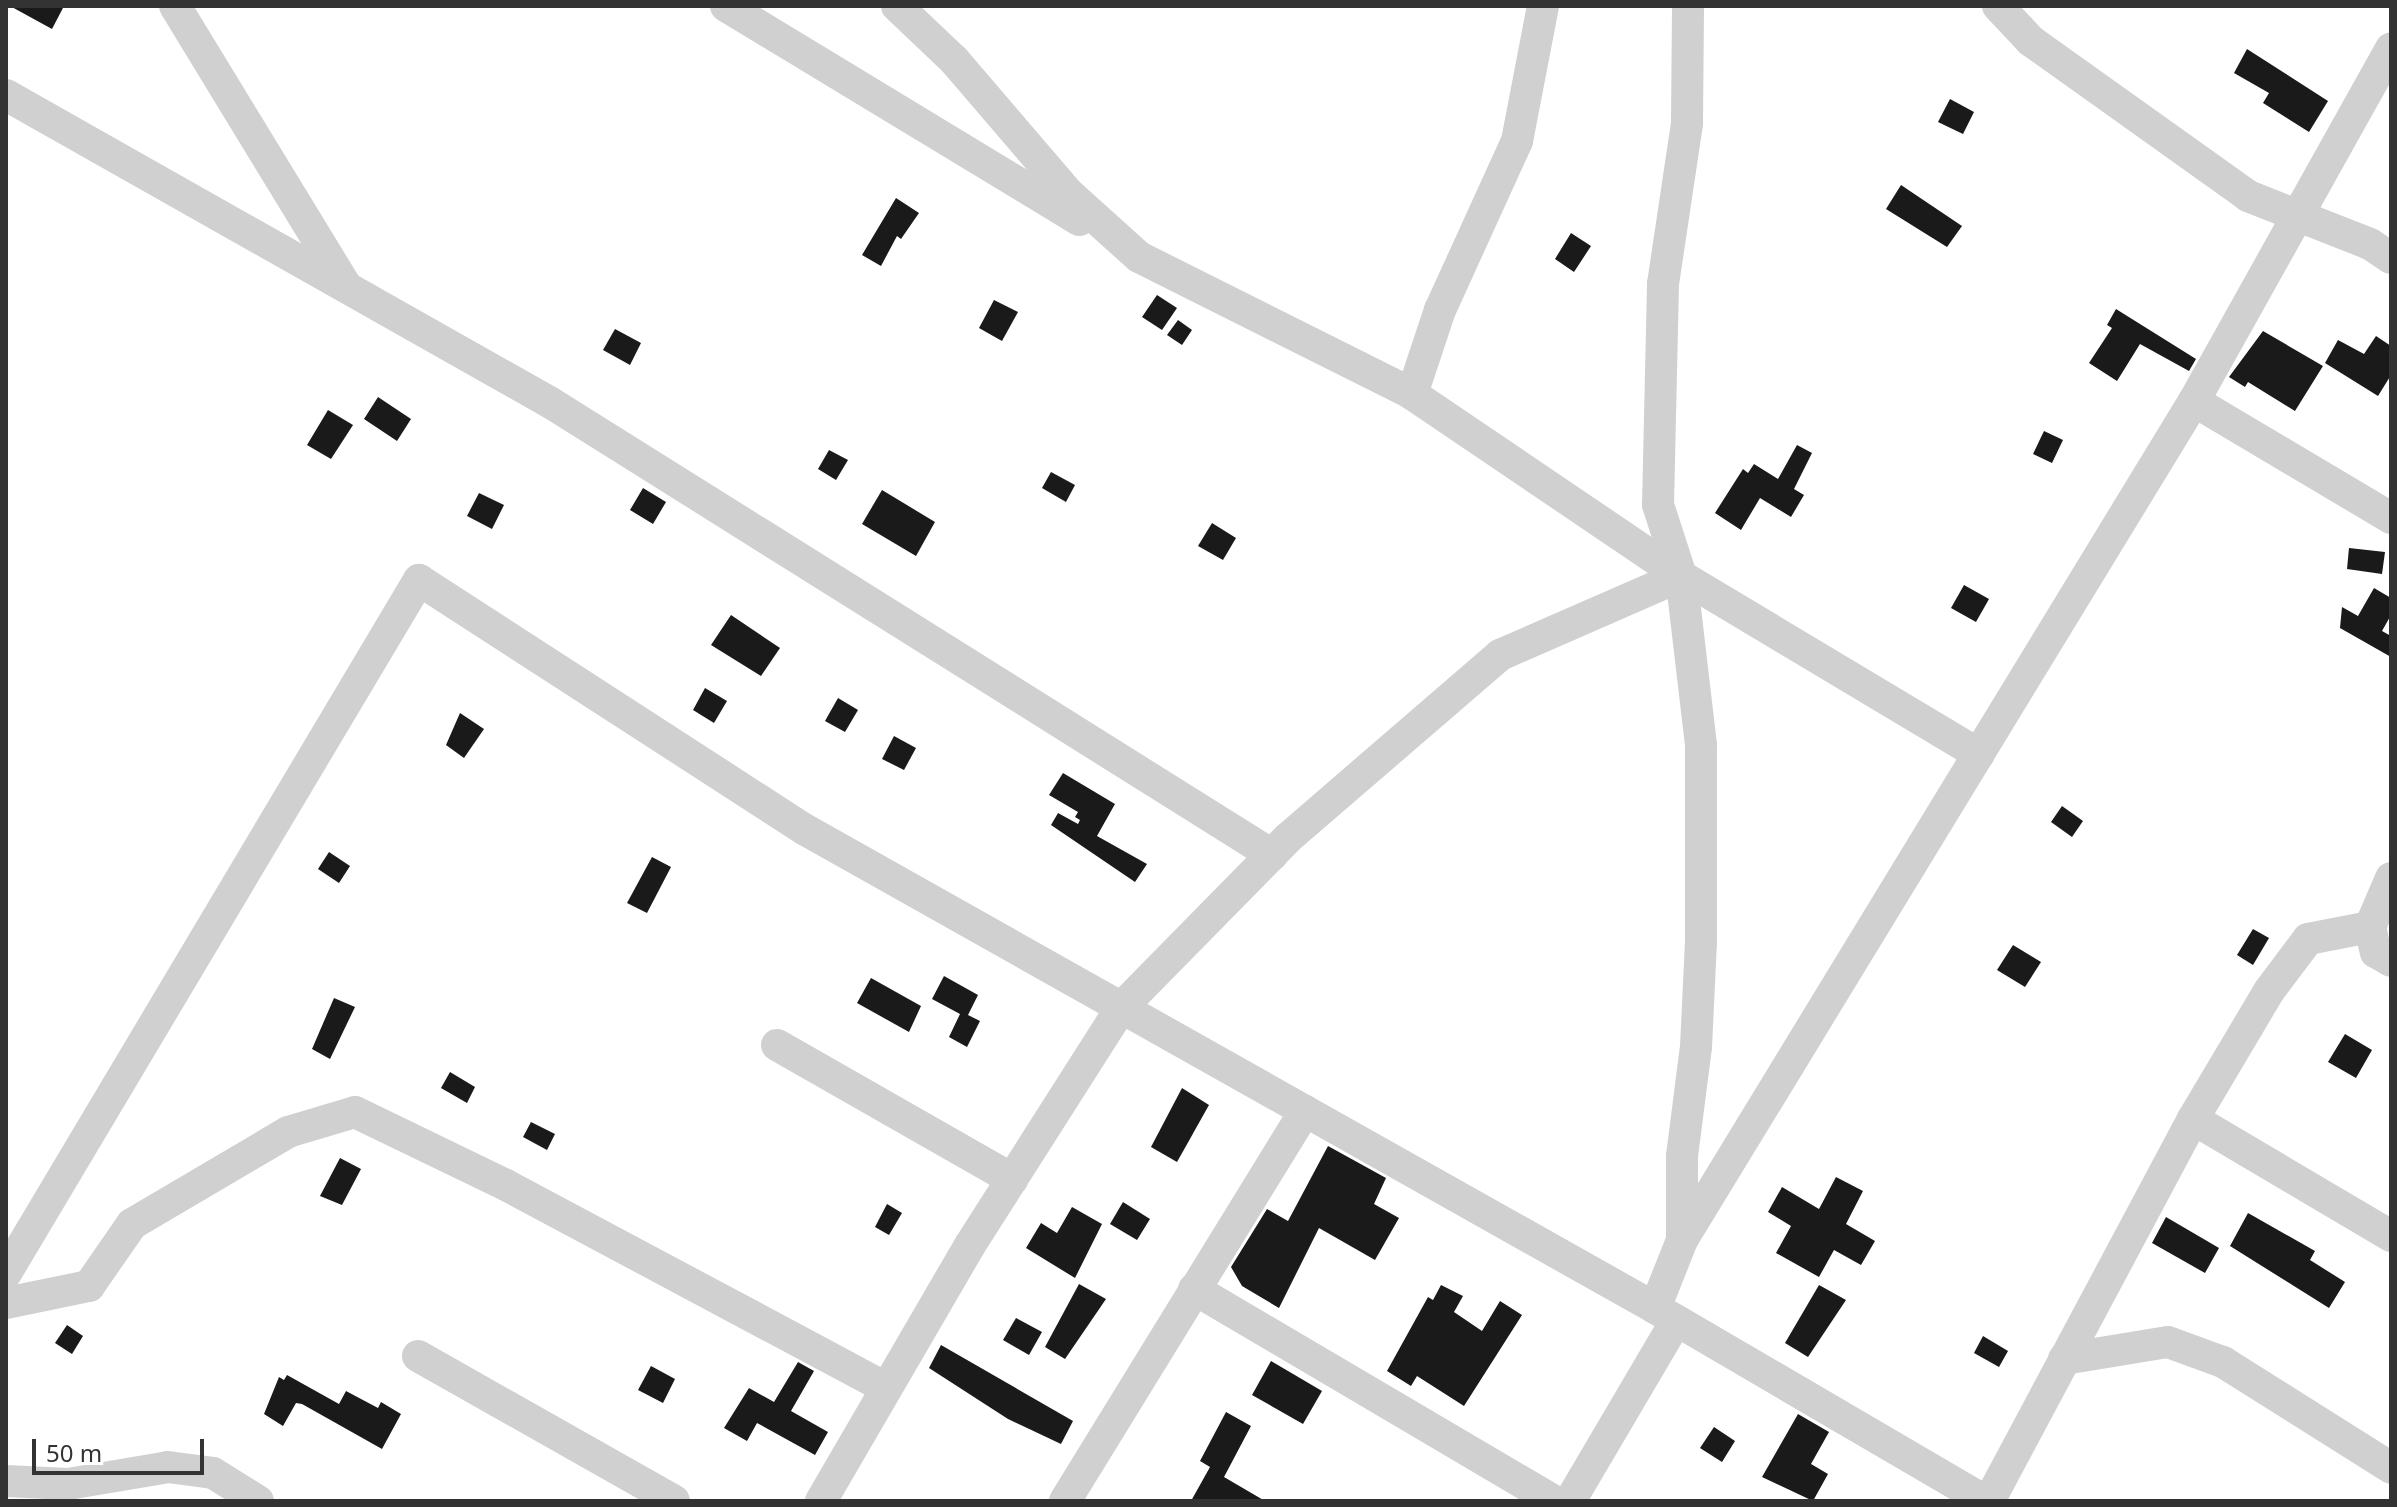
<!DOCTYPE html>
<html>
<head>
<meta charset="utf-8">
<style>
	body { margin:0 }
	#map { position:relative; width:2397px; height:1507px; overflow:hidden; background:#fff; font-family:"Noto Sans",sans-serif }
	div>[style] { position:absolute }
	[style*='--x'] { left:calc(var(--x)*1px); top:calc(var(--y)*1px); width:calc(var(--w)*1px); rotate:calc(var(--a)*1deg) }
	.building>* { inset:0; background:#1a1a1a }
	.minor>* { height:32px; margin:-16px; padding:0 16px; transform-origin:16px; border-radius:16px; background:#d0d0d0 }
	span { translate:-50% -50%; white-space:nowrap; text-align:center; line-height:1.15; -webkit-text-stroke:8px #fff; paint-order:stroke }
	.frame { position:absolute; inset:0; border:8px solid #333; pointer-events:none }
	.scale { position:absolute; left:32px; top:1439px; width:172px; height:36px; box-sizing:border-box; border:4px solid #333; border-top:0; padding-left:10px; font-size:24px; line-height:28px; white-space:nowrap; color:#333; -webkit-text-stroke:6px #fff; paint-order:stroke }
</style>
</head>
<body>
<div id="map">
	<div class="building">
		<div style="clip-path:polygon(10px 6px,64px 6px,52px 29px)"></div>
		<div style="clip-path:polygon(2247px 49px,2328px 101px,2309px 132px,2263px 103px,2269px 93px,2234px 73px)"></div>
		<div style="clip-path:polygon(1950px 99px,1974px 112px,1963px 134px,1938px 122px)"></div>
		<div style="clip-path:polygon(1901px 185px,1962px 226px,1947px 247px,1886px 209px)"></div>
		<div style="clip-path:polygon(896px 198px,919px 213px,901px 239px,897px 236px,881px 266px,862px 255px)"></div>
		<div style="clip-path:polygon(1571px 233px,1591px 246px,1574px 272px,1555px 259px)"></div>
		<div style="clip-path:polygon(1157px 295px,1177px 308px,1162px 330px,1142px 317px)"></div>
		<div style="clip-path:polygon(994px 300px,1018px 312px,1002px 341px,979px 328px)"></div>
		<div style="clip-path:polygon(2116px 309px,2196px 359px,2189px 371px,2140px 344px,2117px 381px,2089px 363px,2112px 328px,2107px 325px)"></div>
		<div style="clip-path:polygon(1178px 320px,1192px 330px,1182px 345px,1167px 335px)"></div>
		<div style="clip-path:polygon(615px 329px,641px 343px,630px 365px,603px 350px)"></div>
		<div style="clip-path:polygon(2263px 331px,2323px 366px,2295px 411px,2248px 382px,2245px 387px,2229px 377px)"></div>
		<div style="clip-path:polygon(2376px 336px,2391px 346px,2391px 375px,2378px 396px,2325px 363px,2338px 340px,2364px 354px)"></div>
		<div style="clip-path:polygon(378px 397px,411px 419px,397px 441px,364px 419px)"></div>
		<div style="clip-path:polygon(328px 410px,353px 425px,331px 459px,307px 445px)"></div>
		<div style="clip-path:polygon(2044px 431px,2063px 440px,2052px 463px,2033px 454px)"></div>
		<div style="clip-path:polygon(1797px 445px,1812px 453px,1794px 489px,1804px 495px,1791px 517px,1760px 498px,1741px 530px,1715px 513px,1743px 469px,1748px 473px,1754px 464px,1778px 479px)"></div>
		<div style="clip-path:polygon(829px 450px,848px 460px,836px 480px,818px 469px)"></div>
		<div style="clip-path:polygon(1051px 472px,1075px 485px,1066px 502px,1042px 488px)"></div>
		<div style="clip-path:polygon(643px 488px,666px 502px,653px 524px,630px 510px)"></div>
		<div style="clip-path:polygon(882px 490px,935px 522px,916px 556px,862px 524px)"></div>
		<div style="clip-path:polygon(479px 493px,504px 505px,492px 529px,467px 516px)"></div>
		<div style="clip-path:polygon(1212px 523px,1236px 538px,1223px 560px,1198px 546px)"></div>
		<div style="clip-path:polygon(2349px 548px,2385px 552px,2382px 574px,2347px 569px)"></div>
		<div style="clip-path:polygon(1964px 585px,1989px 599px,1976px 622px,1951px 608px)"></div>
		<div style="clip-path:polygon(2374px 588px,2391px 598px,2391px 615px,2382px 631px,2391px 636px,2391px 657px,2340px 628px,2342px 607px,2358px 616px)"></div>
		<div style="clip-path:polygon(731px 615px,780px 648px,761px 676px,711px 645px)"></div>
		<div style="clip-path:polygon(705px 688px,727px 701px,714px 723px,693px 710px)"></div>
		<div style="clip-path:polygon(838px 698px,858px 710px,845px 732px,825px 721px)"></div>
		<div style="clip-path:polygon(460px 713px,484px 729px,464px 758px,446px 745px)"></div>
		<div style="clip-path:polygon(894px 736px,916px 748px,904px 770px,882px 759px)"></div>
		<div style="clip-path:polygon(1063px 773px,1115px 804px,1097px 836px,1147px 864px,1135px 882px,1051px 825px,1058px 813px,1078px 824px,1080px 820px,1075px 817px,1078px 812px,1049px 795px)"></div>
		<div style="clip-path:polygon(2062px 806px,2083px 821px,2072px 837px,2051px 822px)"></div>
		<div style="clip-path:polygon(329px 852px,350px 866px,339px 883px,318px 869px)"></div>
		<div style="clip-path:polygon(652px 857px,671px 867px,647px 913px,627px 903px)"></div>
		<div style="clip-path:polygon(2253px 929px,2269px 938px,2253px 965px,2237px 955px)"></div>
		<div style="clip-path:polygon(2013px 945px,2041px 962px,2025px 987px,1997px 970px)"></div>
		<div style="clip-path:polygon(944px 976px,978px 995px,968px 1015px,980px 1021px,967px 1047px,949px 1037px,960px 1014px,932px 999px)"></div>
		<div style="clip-path:polygon(871px 978px,921px 1006px,909px 1032px,857px 1003px)"></div>
		<div style="clip-path:polygon(334px 998px,355px 1007px,330px 1059px,312px 1049px)"></div>
		<div style="clip-path:polygon(2345px 1034px,2372px 1050px,2356px 1078px,2328px 1062px)"></div>
		<div style="clip-path:polygon(450px 1072px,475px 1087px,467px 1103px,441px 1088px)"></div>
		<div style="clip-path:polygon(1182px 1088px,1209px 1105px,1177px 1162px,1151px 1147px)"></div>
		<div style="clip-path:polygon(531px 1122px,555px 1134px,547px 1150px,523px 1137px)"></div>
		<div style="clip-path:polygon(1328px 1146px,1386px 1178px,1374px 1204px,1399px 1218px,1375px 1260px,1319px 1228px,1279px 1308px,1242px 1286px,1231px 1267px,1267px 1209px,1288px 1221px)"></div>
		<div style="clip-path:polygon(340px 1158px,361px 1169px,342px 1205px,320px 1196px)"></div>
		<div style="clip-path:polygon(1836px 1177px,1863px 1191px,1846px 1224px,1875px 1241px,1861px 1265px,1834px 1250px,1819px 1277px,1776px 1253px,1791px 1226px,1768px 1212px,1782px 1187px,1819px 1209px)"></div>
		<div style="clip-path:polygon(1123px 1202px,1150px 1219px,1137px 1240px,1110px 1224px)"></div>
		<div style="clip-path:polygon(887px 1204px,902px 1213px,889px 1235px,875px 1227px)"></div>
		<div style="clip-path:polygon(1072px 1207px,1102px 1224px,1075px 1278px,1026px 1248px,1041px 1223px,1057px 1233px)"></div>
		<div style="clip-path:polygon(2248px 1213px,2315px 1251px,2310px 1260px,2345px 1282px,2329px 1308px,2230px 1246px)"></div>
		<div style="clip-path:polygon(2166px 1217px,2219px 1248px,2205px 1273px,2152px 1243px)"></div>
		<div style="clip-path:polygon(1079px 1284px,1106px 1299px,1065px 1359px,1045px 1347px)"></div>
		<div style="clip-path:polygon(1441px 1285px,1463px 1296px,1454px 1312px,1482px 1331px,1500px 1301px,1522px 1315px,1464px 1406px,1417px 1376px,1411px 1386px,1387px 1371px,1428px 1297px,1433px 1300px)"></div>
		<div style="clip-path:polygon(1819px 1285px,1846px 1300px,1808px 1357px,1785px 1343px)"></div>
		<div style="clip-path:polygon(1016px 1318px,1042px 1332px,1029px 1355px,1003px 1340px)"></div>
		<div style="clip-path:polygon(67px 1325px,83px 1336px,72px 1354px,55px 1343px)"></div>
		<div style="clip-path:polygon(1983px 1336px,2008px 1351px,1999px 1367px,1974px 1353px)"></div>
		<div style="clip-path:polygon(941px 1345px,1073px 1421px,1061px 1444px,1008px 1419px,929px 1368px)"></div>
		<div style="clip-path:polygon(1271px 1361px,1322px 1391px,1303px 1424px,1252px 1395px)"></div>
		<div style="clip-path:polygon(798px 1362px,814px 1371px,791px 1411px,828px 1432px,815px 1455px,757px 1423px,747px 1441px,724px 1428px,749px 1388px,774px 1402px)"></div>
		<div style="clip-path:polygon(651px 1366px,675px 1379px,663px 1403px,638px 1390px)"></div>
		<div style="clip-path:polygon(287px 1375px,339px 1404px,346px 1391px,378px 1408px,381px 1402px,401px 1414px,382px 1449px,302px 1404px,296px 1403px,283px 1426px,264px 1414px,279px 1377px,284px 1380px)"></div>
		<div style="clip-path:polygon(1226px 1412px,1251px 1426px,1224px 1477px,1265px 1501px,1191px 1501px,1210px 1467px,1200px 1461px)"></div>
		<div style="clip-path:polygon(1798px 1414px,1829px 1432px,1811px 1464px,1828px 1474px,1813px 1501px,1762px 1477px)"></div>
		<div style="clip-path:polygon(1714px 1427px,1735px 1441px,1722px 1462px,1700px 1448px)"></div>
	</div>
	<div class="minor">
		<div style="--x:175;--y:6;--w:327;--a:58.6"></div>
		<div style="--x:726;--y:6;--w:413;--a:31.2"></div>
		<div style="--x:897;--y:6;--w:79;--a:43.5"></div>
		<div style="--x:954;--y:60;--w:177;--a:49.4"></div>
		<div style="--x:1069;--y:194;--w:94;--a:42"></div>
		<div style="--x:1139;--y:257;--w:305;--a:26.6"></div>
		<div style="--x:1412;--y:394;--w:325;--a:34.1"></div>
		<div style="--x:1681;--y:576;--w:347;--a:30.9"></div>
		<div style="--x:1998;--y:6;--w:48;--a:46.7"></div>
		<div style="--x:2031;--y:41;--w:267;--a:35.5"></div>
		<div style="--x:2248;--y:196;--w:131;--a:21.5"></div>
		<div style="--x:2370;--y:244;--w:25;--a:34"></div>
		<div style="--x:6;--y:95;--w:626;--a:29.47"></div>
		<div style="--x:551;--y:403;--w:851;--a:32.08"></div>
		<div style="--x:1412;--y:394;--w:89;--a:-71.6"></div>
		<div style="--x:1440;--y:310;--w:186;--a:-65.5"></div>
		<div style="--x:1517;--y:141;--w:137;--a:-79.1"></div>
		<div style="--x:2194;--y:401;--w:229;--a:30.7"></div>
		<div style="--x:2391;--y:878;--w:53;--a:113.2"></div>
		<div style="--x:2370;--y:927;--w:26;--a:77"></div>
		<div style="--x:2376;--y:952;--w:17;--a:31"></div>
		<div style="--x:777;--y:1045;--w:271;--a:29.7"></div>
		<div style="--x:2193;--y:1119;--w:230;--a:30.6"></div>
		<div style="--x:1682;--y:1239;--w:83;--a:-90"></div>
		<div style="--x:1682;--y:1156;--w:110;--a:-82.7"></div>
		<div style="--x:1696;--y:1047;--w:105;--a:-87.3"></div>
		<div style="--x:1701;--y:942;--w:197;--a:-90"></div>
		<div style="--x:1701;--y:745;--w:170;--a:-96.7"></div>
		<div style="--x:1681;--y:576;--w:75;--a:-107.9"></div>
		<div style="--x:1658;--y:505;--w:221;--a:-88.7"></div>
		<div style="--x:1663;--y:284;--w:163;--a:-81.5"></div>
		<div style="--x:1687;--y:123;--w:117;--a:-89.5"></div>
		<div style="--x:6;--y:1273;--w:807;--a:-59.21"></div>
		<div style="--x:419;--y:580;--w:459;--a:32.9"></div>
		<div style="--x:804;--y:829;--w:977;--a:29.37"></div>
		<div style="--x:1655;--y:1308;--w:382;--a:30.3"></div>
		<div style="--x:1194;--y:1289;--w:418;--a:30.5"></div>
		<div style="--x:6;--y:1303;--w:85;--a:-11.6"></div>
		<div style="--x:89;--y:1286;--w:75;--a:-55.3"></div>
		<div style="--x:132;--y:1224;--w:181;--a:-30.5"></div>
		<div style="--x:288;--y:1132;--w:70;--a:-16.6"></div>
		<div style="--x:355;--y:1112;--w:168;--a:25.8"></div>
		<div style="--x:506;--y:1185;--w:431;--a:28.1"></div>
		<div style="--x:1655;--y:1308;--w:73;--a:-68.3"></div>
		<div style="--x:1682;--y:1240;--w:983;--a:-58.61"></div>
		<div style="--x:2194;--y:401;--w:404;--a:-60.8"></div>
		<div style="--x:418;--y:1356;--w:294;--a:29.5"></div>
		<div style="--x:2064;--y:1359;--w:105;--a:-9.3"></div>
		<div style="--x:2168;--y:1342;--w:59;--a:20"></div>
		<div style="--x:2223;--y:1362;--w:199;--a:32.2"></div>
		<div style="--x:6;--y:1481;--w:62;--a:2.8"></div>
		<div style="--x:68;--y:1484;--w:101;--a:-9.6"></div>
		<div style="--x:168;--y:1467;--w:45;--a:7.6"></div>
		<div style="--x:213;--y:1473;--w:53;--a:31.9"></div>
		<div style="--x:821;--y:1501;--w:296;--a:-59.8"></div>
		<div style="--x:970;--y:1245;--w:281;--a:-57.5"></div>
		<div style="--x:1121;--y:1008;--w:238;--a:-45.5"></div>
		<div style="--x:1288;--y:838;--w:280;--a:-40.8"></div>
		<div style="--x:1500;--y:655;--w:197;--a:-23.6"></div>
		<div style="--x:1065;--y:1501;--w:458;--a:-58.4"></div>
		<div style="--x:1570;--y:1501;--w:209;--a:-59.5"></div>
		<div style="--x:1989;--y:1501;--w:433;--a:-61.9"></div>
		<div style="--x:2193;--y:1119;--w:149;--a:-59.3"></div>
		<div style="--x:2269;--y:991;--w:65;--a:-53.1"></div>
		<div style="--x:2308;--y:939;--w:63;--a:-11"></div>
	</div>
	<div class="frame"></div>
	<div class="scale">50 m</div>
</div>
</body>
</html>
